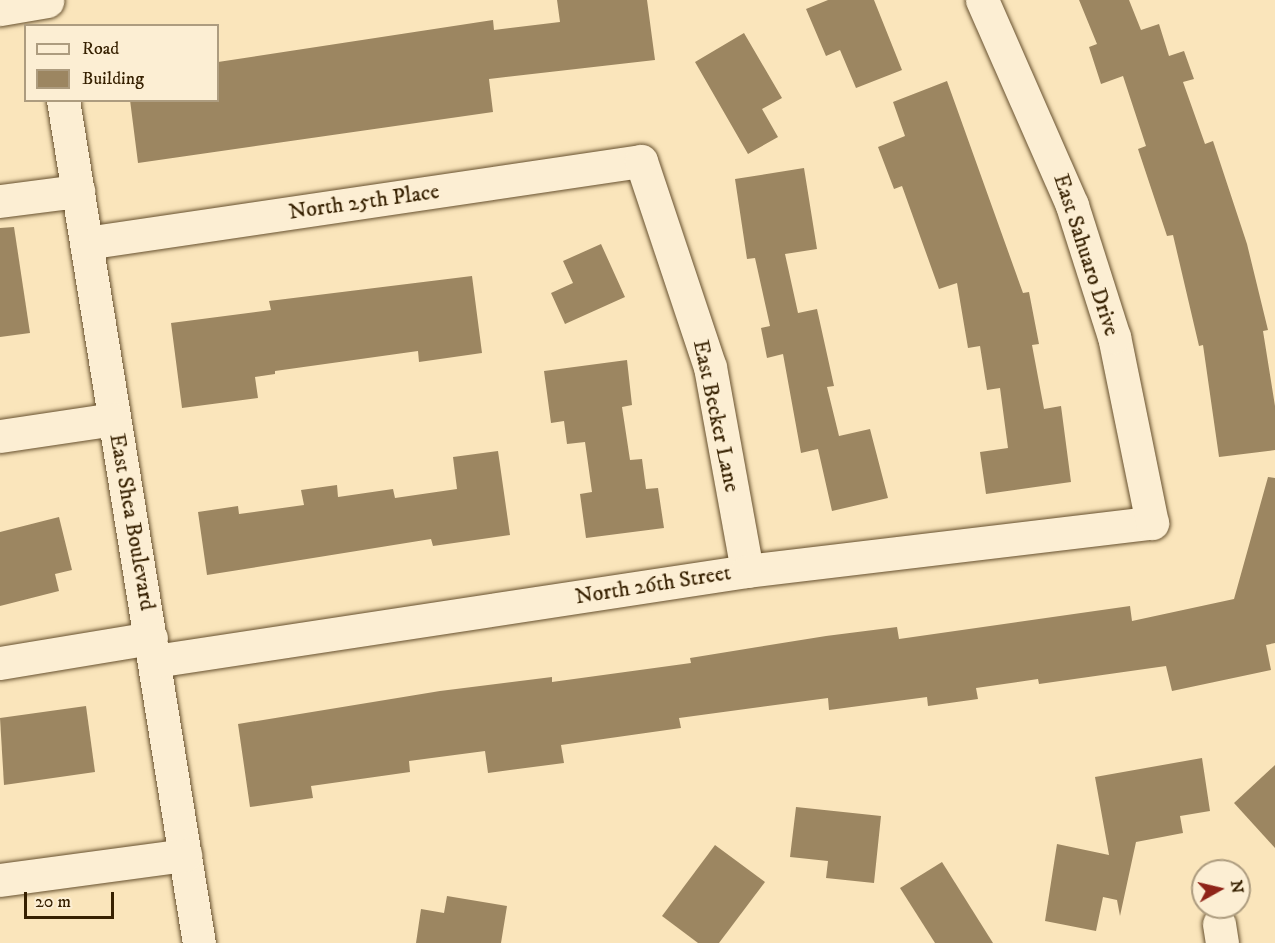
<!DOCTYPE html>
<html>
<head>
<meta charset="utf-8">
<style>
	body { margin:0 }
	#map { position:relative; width:1275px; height:943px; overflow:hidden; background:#fae5bb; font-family:"IM FELL DW Pica",serif }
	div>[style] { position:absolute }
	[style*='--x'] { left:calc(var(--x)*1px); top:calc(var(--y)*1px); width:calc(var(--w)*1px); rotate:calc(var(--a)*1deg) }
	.building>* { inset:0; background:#9c8661 }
	.roads { filter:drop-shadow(0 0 2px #67512f) drop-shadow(0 0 2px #67512f) }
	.minor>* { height:33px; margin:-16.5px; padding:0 16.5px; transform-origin:16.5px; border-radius:16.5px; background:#fceed3 }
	span { translate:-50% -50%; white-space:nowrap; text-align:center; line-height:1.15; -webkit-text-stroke:5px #fceed3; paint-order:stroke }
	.street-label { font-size:22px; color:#362000 }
	.legend { position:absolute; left:24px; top:24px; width:195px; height:78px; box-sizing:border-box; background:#fceed3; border:2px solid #ad9c7f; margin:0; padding:8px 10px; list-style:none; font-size:18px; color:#362000 }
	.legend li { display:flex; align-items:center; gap:12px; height:30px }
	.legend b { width:30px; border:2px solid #ad9c7f }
	.north { position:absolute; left:1191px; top:859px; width:60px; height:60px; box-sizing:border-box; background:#fceed3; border:2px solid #ad9c7f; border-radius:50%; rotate:82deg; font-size:16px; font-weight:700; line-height:24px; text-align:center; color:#362000 }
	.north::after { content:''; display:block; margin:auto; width:21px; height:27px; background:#8f2418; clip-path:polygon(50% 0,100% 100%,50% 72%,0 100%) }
	.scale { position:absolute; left:24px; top:892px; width:90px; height:27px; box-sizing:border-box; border:3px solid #362000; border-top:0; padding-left:8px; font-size:18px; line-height:21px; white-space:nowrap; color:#362000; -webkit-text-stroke:4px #fceed3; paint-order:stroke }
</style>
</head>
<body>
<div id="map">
	<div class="building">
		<div style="clip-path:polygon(557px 0,647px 0,655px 60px,489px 79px,493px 112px,138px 163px,130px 100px,218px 100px,218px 62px,493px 20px,494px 30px,560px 22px)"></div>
		<div style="clip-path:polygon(828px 0,874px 0,902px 70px,856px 88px,840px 50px,826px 56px,806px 9px)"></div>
		<div style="clip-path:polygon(1079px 0,1129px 0,1141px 30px,1159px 24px,1169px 56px,1184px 51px,1194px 79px,1183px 82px,1205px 144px,1213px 141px,1247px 244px,1268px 330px,1263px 331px,1275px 406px,1275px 450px,1219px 457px,1203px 345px,1199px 346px,1173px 235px,1167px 236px,1138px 149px,1146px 146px,1123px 76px,1101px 84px,1089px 47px,1097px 44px)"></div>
		<div style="clip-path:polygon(744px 33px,782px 98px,762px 109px,778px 137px,748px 154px,695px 62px)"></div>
		<div style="clip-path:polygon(947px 81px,1023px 293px,1029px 292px,1039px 344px,1032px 345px,1044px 409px,1061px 406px,1071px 482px,986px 494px,980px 452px,1008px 448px,1000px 388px,987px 390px,980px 346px,968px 348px,957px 283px,939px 289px,902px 186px,894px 189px,878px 147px,905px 136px,893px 102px)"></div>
		<div style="clip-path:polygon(804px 168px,817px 249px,785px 254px,798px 313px,817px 309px,834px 386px,827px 387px,839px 436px,870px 429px,888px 498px,832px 511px,818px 449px,801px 453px,783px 354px,767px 358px,761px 328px,770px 326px,755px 258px,747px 259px,735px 179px)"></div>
		<div style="clip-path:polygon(14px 227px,30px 333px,0 337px,0 228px)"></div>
		<div style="clip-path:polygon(601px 244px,625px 297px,565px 324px,551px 293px,573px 283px,563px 261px)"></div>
		<div style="clip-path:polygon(472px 276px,482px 353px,419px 362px,418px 351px,275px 371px,275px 374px,255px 377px,258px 398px,182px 408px,171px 323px,271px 310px,269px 301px)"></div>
		<div style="clip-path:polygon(627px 360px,632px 405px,622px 407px,630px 460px,642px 459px,646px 489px,658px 488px,664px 528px,586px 538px,580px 494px,592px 492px,585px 442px,567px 444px,564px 421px,551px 423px,544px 371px)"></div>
		<div style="clip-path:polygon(498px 451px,510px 535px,433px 546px,431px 539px,207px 575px,198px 512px,238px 506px,239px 514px,304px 505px,301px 490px,337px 485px,338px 497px,393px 489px,395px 498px,457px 489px,453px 457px)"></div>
		<div style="clip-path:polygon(1268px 477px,1275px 478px,1275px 643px,1266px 645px,1271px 670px,1172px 691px,1166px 666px,1039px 684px,1038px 679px,976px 688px,978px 699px,928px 706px,927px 697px,829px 710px,828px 698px,679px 718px,681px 728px,561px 745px,564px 763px,488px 773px,485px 751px,409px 761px,410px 772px,311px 786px,313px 798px,250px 807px,238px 724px,440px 691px,552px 677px,552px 682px,691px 663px,690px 658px,826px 636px,897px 627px,899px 639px,1130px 606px,1132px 621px,1234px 599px)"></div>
		<div style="clip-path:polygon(59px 517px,72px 570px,55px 574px,59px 591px,0 606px,0 532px)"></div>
		<div style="clip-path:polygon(86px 706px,95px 772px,4px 785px,0 718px)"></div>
		<div style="clip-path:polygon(1202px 758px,1210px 811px,1180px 816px,1183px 833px,1136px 842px,1120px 916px,1117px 900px,1103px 897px,1096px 931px,1045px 921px,1057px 844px,1109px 855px,1095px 777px)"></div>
		<div style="clip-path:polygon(1275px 765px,1275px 848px,1234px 803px)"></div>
		<div style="clip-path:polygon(796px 807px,881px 816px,874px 883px,826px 878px,828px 861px,790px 857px)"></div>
		<div style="clip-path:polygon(715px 845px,765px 882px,719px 943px,698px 943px,662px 916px)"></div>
		<div style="clip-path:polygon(942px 862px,993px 943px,935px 943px,900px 888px)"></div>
		<div style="clip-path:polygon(447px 896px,507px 906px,501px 943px,416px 943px,421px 909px,444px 913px)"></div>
	</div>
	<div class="roads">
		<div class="minor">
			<div style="--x:0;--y:9;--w:48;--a:-9.7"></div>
			<div style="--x:63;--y:100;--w:854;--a:80.84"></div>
			<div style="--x:0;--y:201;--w:79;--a:-7.3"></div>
			<div style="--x:86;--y:243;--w:561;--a:-8.4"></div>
			<div style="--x:641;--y:161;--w:217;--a:71.5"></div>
			<div style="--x:710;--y:367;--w:207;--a:79.7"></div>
			<div style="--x:0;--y:436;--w:115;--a:-8.5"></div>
			<div style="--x:155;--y:661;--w:599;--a:-8.64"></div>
			<div style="--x:747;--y:571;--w:408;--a:-6.8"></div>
			<div style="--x:1152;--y:523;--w:190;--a:-101.5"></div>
			<div style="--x:1114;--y:337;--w:139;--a:-107.7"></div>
			<div style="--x:1072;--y:205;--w:224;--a:-113.7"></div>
			<div style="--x:0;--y:663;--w:153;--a:-9.4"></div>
			<div style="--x:0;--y:880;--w:187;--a:-7.7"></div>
			<div style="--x:1219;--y:924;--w:19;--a:81"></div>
		</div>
	</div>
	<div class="street-label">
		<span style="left:364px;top:202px;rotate:-8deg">North 25th Place</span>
		<span style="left:1086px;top:255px;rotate:72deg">East Sahuaro Drive</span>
		<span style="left:716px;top:416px;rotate:78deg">East Becker Lane</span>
		<span style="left:132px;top:522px;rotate:80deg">East Shea Boulevard</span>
		<span style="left:653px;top:585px;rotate:-9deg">North 26th Street</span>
	</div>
	<ul class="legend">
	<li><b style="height:8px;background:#fceed3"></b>Road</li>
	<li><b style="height:16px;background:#9c8661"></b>Building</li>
	</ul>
	<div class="north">N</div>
	<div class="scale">20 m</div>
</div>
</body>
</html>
